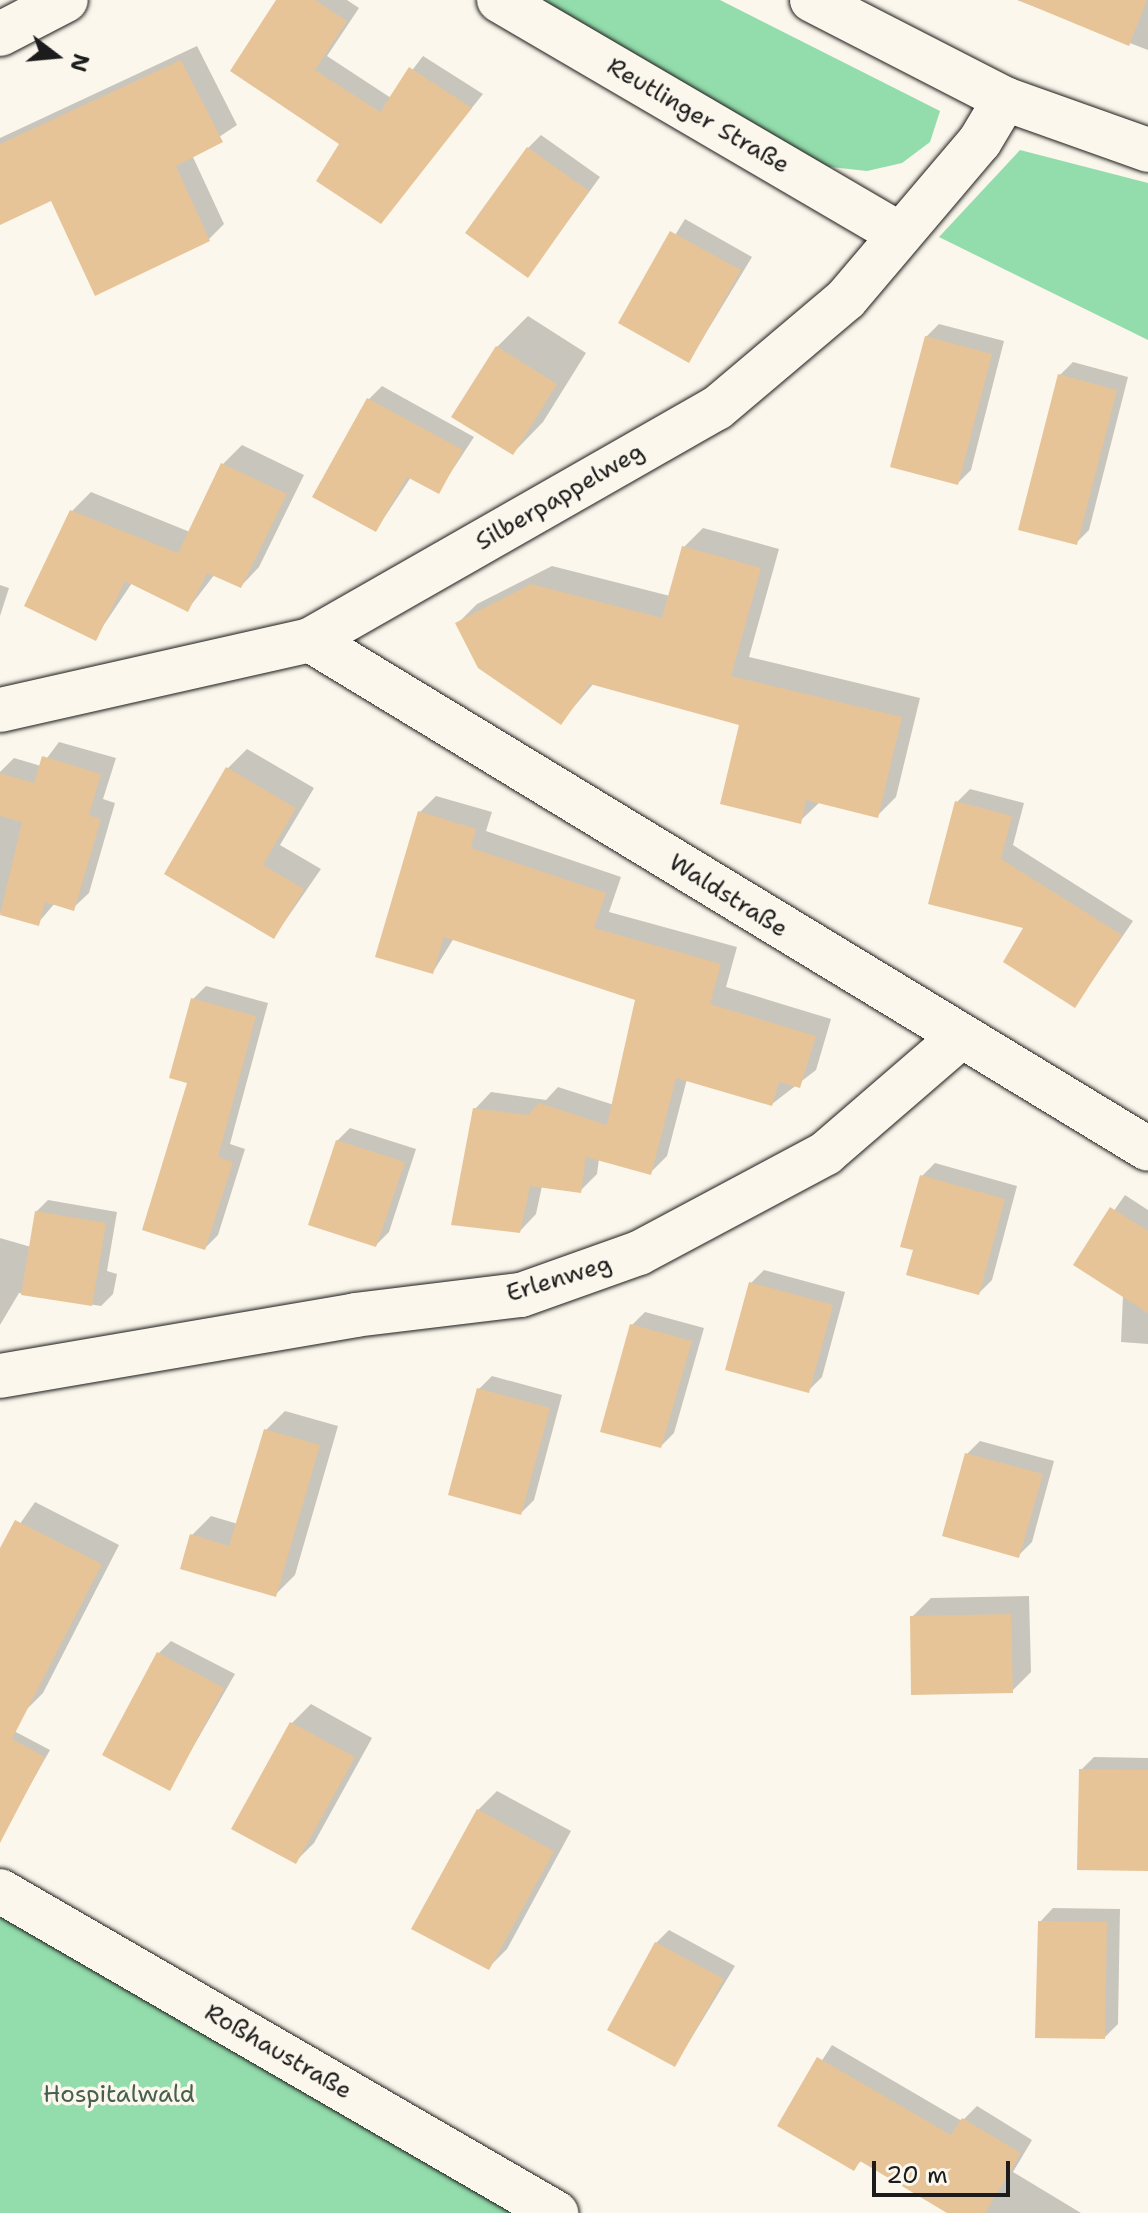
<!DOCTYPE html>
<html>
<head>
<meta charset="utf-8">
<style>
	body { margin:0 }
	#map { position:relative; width:1148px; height:2213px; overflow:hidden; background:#fbf7ec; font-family:"Shantell Sans",sans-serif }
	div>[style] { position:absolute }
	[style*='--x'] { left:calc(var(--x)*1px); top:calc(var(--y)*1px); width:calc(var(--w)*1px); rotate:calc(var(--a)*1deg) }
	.green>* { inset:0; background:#93dcab }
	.shadow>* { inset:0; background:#0003 }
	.building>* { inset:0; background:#e6c498 }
	.roads { filter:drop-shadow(0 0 2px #1c1c1c) drop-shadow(0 0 2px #1c1c1c) }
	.street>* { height:44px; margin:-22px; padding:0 22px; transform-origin:22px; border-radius:22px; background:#fbf7ec }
	.secondary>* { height:44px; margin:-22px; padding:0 22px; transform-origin:22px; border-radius:22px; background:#fbf7ec }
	span { translate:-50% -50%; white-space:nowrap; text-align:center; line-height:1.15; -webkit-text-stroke:7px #fbf7ec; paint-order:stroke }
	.street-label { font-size:24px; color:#1c1c1c }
	.park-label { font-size:24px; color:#465f4e }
	.north { position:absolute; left:16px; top:16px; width:80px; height:80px; -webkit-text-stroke:6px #fbf7ec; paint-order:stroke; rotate:106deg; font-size:22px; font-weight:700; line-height:32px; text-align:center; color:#1c1c1c }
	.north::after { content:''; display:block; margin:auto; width:28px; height:36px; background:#1c1c1c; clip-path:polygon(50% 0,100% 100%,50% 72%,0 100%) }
	.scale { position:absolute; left:872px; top:2161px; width:138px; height:36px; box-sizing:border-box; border:4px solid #1c1c1c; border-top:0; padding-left:10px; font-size:24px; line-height:28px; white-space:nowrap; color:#1c1c1c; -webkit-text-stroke:6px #fbf7ec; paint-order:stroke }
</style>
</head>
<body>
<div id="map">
	<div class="green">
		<div style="clip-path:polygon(527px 0,720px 0,940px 111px,930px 142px,902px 163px,867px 171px,822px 166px)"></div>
		<div style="clip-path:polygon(1020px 150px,1148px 183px,1148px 340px,939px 237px)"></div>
		<div style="clip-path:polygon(0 1891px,567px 2213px,0 2213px)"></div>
	</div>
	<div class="shadow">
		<div style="clip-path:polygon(278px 0,347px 0,359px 8px,327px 56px,391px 98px,423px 56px,483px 94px,381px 221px)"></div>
		<div style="clip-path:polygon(1017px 0,1148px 0,1148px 50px)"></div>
		<div style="clip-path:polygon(197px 46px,237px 125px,192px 155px,224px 224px,209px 239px,96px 293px,52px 199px,0 223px,0 138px)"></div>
		<div style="clip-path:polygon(541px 135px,600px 177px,528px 276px,528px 148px)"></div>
		<div style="clip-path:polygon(685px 219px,752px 257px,689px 361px,621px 323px)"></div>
		<div style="clip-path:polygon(528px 316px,586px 353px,543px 422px,513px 453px,497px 347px)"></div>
		<div style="clip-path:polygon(939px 324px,1004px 341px,971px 470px,958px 483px,926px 337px)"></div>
		<div style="clip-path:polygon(1073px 362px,1128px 377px,1089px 530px,1076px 543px,1060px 375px)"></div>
		<div style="clip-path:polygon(382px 386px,474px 437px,438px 492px,411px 477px,376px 530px,369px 399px)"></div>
		<div style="clip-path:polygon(242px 445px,304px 475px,259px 567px,241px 586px,215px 574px,188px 609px,132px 583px,95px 638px,26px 605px,72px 511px,91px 492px,190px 532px,223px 464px)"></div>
		<div style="clip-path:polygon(703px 528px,779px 549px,749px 657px,920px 698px,896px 797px,877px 816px,820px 802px,800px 821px,742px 723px,594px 683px,561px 722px,458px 623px,477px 604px,552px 566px,670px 596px,684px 547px)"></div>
		<div style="clip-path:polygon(0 585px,9px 588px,0 616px)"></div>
		<div style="clip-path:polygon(59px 742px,116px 758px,103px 799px,115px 803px,89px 893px,73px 908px,55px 903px,38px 923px,0 913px,0 772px,14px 758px,41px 766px)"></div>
		<div style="clip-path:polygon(247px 749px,314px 788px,280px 845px,321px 869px,274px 937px,167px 874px,228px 768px)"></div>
		<div style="clip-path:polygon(970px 789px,1024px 803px,1013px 845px,1133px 921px,1075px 1006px,957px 802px)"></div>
		<div style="clip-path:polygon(436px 796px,492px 812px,486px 831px,621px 877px,609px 912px,737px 947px,726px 987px,831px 1019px,816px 1070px,772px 1104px,687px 1079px,667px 1156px,650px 1173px,599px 1159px,597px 1174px,580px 1191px,542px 1186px,536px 1214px,520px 1231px,475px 1109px,491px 1092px,546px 1100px,558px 1087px,614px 1105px,637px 998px,454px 938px,433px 972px,420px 812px)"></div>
		<div style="clip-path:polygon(206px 986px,268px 1003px,230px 1144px,245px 1149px,218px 1235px,205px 1248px,189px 1082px,193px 999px)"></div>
		<div style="clip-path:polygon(350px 1128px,416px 1149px,389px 1232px,376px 1245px,337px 1141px)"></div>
		<div style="clip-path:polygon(935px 1163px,1017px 1186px,992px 1280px,979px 1293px,915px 1249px,922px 1176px)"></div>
		<div style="clip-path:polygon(1125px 1195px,1148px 1210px,1148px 1344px,1121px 1342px,1123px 1295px,1076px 1265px)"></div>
		<div style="clip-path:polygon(48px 1200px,117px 1212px,107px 1271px,117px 1274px,113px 1294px,101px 1306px,19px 1293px,0 1325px,0 1238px,31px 1247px,36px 1212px)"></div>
		<div style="clip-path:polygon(764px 1270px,845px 1292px,822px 1377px,809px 1390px,751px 1283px)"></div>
		<div style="clip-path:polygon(645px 1312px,704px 1328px,674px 1433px,661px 1446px,632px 1325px)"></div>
		<div style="clip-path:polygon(492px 1376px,562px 1395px,534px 1500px,521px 1513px,479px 1389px)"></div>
		<div style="clip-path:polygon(285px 1411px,338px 1426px,295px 1575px,276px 1594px,192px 1535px,211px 1516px,238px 1524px,266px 1430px)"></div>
		<div style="clip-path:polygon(980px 1441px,1054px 1461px,1032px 1542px,1019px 1555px,967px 1454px)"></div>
		<div style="clip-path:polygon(35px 1502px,119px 1545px,43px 1693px,24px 1712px,0 1700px,0 1553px)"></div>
		<div style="clip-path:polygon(1029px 1596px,1031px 1672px,1012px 1691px,912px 1617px,931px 1598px)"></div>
		<div style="clip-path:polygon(171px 1641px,235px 1674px,169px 1789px,158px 1654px)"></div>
		<div style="clip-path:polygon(311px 1704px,372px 1738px,314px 1843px,295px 1862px,234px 1828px,292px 1723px)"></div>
		<div style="clip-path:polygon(14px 1731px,50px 1750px,7px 1826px,0 1822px,0 1753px)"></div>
		<div style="clip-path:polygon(1094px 1757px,1148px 1758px,1148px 1869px,1081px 1770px)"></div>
		<div style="clip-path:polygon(497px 1791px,571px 1831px,507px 1949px,488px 1968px,478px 1810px)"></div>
		<div style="clip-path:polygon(1053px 1908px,1120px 1909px,1118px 2024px,1105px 2037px,1040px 1922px)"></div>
		<div style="clip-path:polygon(669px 1930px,735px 1966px,675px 2065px,656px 1943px)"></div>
		<div style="clip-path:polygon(832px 2045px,962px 2121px,977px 2106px,1032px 2140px,1013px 2172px,1081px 2213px,951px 2213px,862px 2160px,853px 2169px,780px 2125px)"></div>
	</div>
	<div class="building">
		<div style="clip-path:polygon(276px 0,315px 0,347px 21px,315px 70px,380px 112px,409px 67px,472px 108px,381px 224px,316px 181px,339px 144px,230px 71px)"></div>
		<div style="clip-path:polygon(1018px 0,1147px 0,1129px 46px)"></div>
		<div style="clip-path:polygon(181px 60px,223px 142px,176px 166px,210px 241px,95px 296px,51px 201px,0 225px,0 144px)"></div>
		<div style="clip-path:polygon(527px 147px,589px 191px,528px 278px,465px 233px)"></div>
		<div style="clip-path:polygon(670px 231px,741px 270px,689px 363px,618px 323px)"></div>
		<div style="clip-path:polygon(925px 336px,992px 354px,958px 485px,890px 467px)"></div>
		<div style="clip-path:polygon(496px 346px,557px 384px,513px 455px,451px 417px)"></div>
		<div style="clip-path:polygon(1058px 374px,1117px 390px,1077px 545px,1018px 530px)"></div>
		<div style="clip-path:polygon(367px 398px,463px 450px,439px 494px,407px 477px,376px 532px,312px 497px)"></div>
		<div style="clip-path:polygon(221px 463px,287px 494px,241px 588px,207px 573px,188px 612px,125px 581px,96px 641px,24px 606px,70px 510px,178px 553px)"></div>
		<div style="clip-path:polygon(682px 546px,761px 568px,731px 676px,902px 717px,878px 818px,806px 800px,801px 824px,720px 804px,739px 725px,590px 684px,561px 725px,478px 668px,455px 623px,531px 584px,662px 618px)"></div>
		<div style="clip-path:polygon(42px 756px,101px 774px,89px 815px,101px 819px,74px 911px,45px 902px,39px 926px,0 915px,22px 822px,0 816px,0 773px,34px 783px)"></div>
		<div style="clip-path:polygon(226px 767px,296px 808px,263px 865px,304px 889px,274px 939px,164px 874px)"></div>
		<div style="clip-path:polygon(955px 801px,1012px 816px,1001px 859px,1122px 935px,1075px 1008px,1003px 962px,1023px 928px,928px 904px)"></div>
		<div style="clip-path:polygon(418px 811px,476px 829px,471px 848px,606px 893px,594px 928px,721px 964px,710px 1004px,816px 1036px,800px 1088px,779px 1082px,772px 1106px,676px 1078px,651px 1175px,586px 1157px,581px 1193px,530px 1186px,520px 1233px,451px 1225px,473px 1108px,528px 1115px,539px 1103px,607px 1125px,635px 1000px,444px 937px,433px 974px,375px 957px)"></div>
		<div style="clip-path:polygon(191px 998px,256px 1016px,218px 1157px,233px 1162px,205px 1250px,142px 1230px,187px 1083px,169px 1078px)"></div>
		<div style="clip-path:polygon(336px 1140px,405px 1162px,376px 1247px,308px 1225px)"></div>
		<div style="clip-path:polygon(920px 1175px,1005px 1199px,979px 1295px,906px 1275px,913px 1250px,900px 1247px)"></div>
		<div style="clip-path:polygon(1110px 1207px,1148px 1231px,1148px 1313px,1073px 1265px)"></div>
		<div style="clip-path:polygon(35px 1211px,106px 1223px,92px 1306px,21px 1295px)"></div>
		<div style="clip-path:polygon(749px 1282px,833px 1305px,809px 1393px,725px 1370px)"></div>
		<div style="clip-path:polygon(630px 1324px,692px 1341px,661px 1448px,600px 1432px)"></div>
		<div style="clip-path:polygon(477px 1388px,550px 1408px,521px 1515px,448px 1495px)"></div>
		<div style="clip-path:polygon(264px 1429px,320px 1445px,276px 1597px,180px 1569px,190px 1534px,229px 1546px)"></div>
		<div style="clip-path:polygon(965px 1453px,1043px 1474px,1019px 1558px,942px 1536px)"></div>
		<div style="clip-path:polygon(15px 1520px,102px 1564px,12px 1739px,45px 1757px,0 1843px,0 1548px)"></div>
		<div style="clip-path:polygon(1011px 1614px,1013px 1693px,911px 1695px,910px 1616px)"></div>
		<div style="clip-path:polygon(157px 1652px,224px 1688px,170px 1791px,102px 1755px)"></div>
		<div style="clip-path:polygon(290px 1722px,355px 1757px,296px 1864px,231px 1829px)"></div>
		<div style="clip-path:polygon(1079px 1769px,1148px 1770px,1148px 1871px,1077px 1870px)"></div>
		<div style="clip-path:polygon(477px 1809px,554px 1851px,489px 1970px,411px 1929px)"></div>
		<div style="clip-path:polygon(1038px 1921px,1107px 1922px,1105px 2039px,1035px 2038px)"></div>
		<div style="clip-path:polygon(655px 1942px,724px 1979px,675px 2067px,607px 2030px)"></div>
		<div style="clip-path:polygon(817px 2057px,951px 2135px,962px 2118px,1021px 2153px,985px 2213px,947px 2213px,860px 2161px,854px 2171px,777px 2126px)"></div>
	</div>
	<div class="roads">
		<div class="street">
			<div style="--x:499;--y:0;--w:461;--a:30.3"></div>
			<div style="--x:0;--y:34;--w:74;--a:-27.3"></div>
			<div style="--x:310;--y:640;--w:980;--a:31.27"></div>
			<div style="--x:0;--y:710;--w:318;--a:-12.7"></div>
			<div style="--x:310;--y:640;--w:468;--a:-29.7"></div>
			<div style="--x:717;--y:408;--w:169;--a:-40.2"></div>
			<div style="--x:846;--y:299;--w:207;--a:-49.7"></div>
			<div style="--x:980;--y:141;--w:49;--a:-59.2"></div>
			<div style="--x:0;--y:1376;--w:360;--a:-9.7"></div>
			<div style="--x:355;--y:1315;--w:167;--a:-6.9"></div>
			<div style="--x:521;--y:1295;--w:125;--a:-19.6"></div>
			<div style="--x:639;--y:1253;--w:212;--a:-28.1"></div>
			<div style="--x:826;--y:1153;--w:176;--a:-40.8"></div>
			<div style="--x:0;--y:1891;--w:643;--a:30.08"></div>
		</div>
		<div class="secondary">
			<div style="--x:812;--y:0;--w:217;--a:27.2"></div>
			<div style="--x:1005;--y:99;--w:152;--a:19.6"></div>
		</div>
	</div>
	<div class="street-label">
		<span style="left:698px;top:116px;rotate:30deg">Reutlinger Straße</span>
		<span style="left:560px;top:497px;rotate:-30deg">Silberpappelweg</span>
		<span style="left:728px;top:896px;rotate:32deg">Waldstraße</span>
		<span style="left:559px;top:1279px;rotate:-17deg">Erlenweg</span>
		<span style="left:278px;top:2052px;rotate:30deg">Roßhaustraße</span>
	</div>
	<div class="park-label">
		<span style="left:119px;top:2095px">Hospitalwald</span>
	</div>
	<div class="north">N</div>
	<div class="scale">20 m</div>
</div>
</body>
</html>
